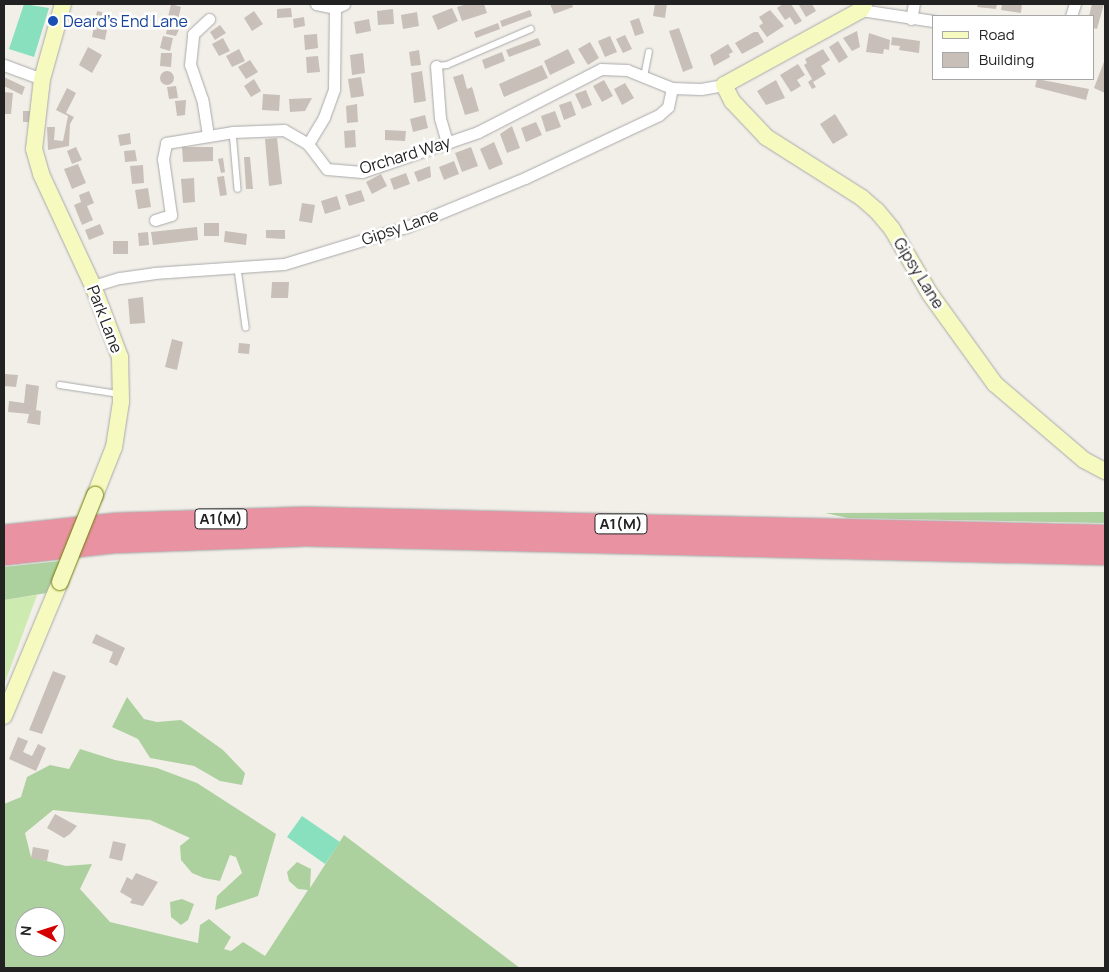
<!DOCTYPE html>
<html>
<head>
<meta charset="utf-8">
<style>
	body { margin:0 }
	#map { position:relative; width:1109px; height:972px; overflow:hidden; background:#f2efe9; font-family:Manrope,sans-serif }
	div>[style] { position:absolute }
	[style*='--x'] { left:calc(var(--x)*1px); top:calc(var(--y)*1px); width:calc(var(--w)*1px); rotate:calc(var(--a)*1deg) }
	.grass>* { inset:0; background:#cdebb0 }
	.forest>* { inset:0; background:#add19e }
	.pitch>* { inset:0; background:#88e0be }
	.building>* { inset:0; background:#c7bfb8 }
	.round { border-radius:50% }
	.roads { filter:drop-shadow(0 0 1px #a9a9a9) drop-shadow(0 0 1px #a9a9a9) }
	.lane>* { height:5.5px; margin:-2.75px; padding:0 2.75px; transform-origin:2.75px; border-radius:2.75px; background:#fff }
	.street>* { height:11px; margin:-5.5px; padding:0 5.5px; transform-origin:5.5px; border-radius:5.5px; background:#fff }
	.secondary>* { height:16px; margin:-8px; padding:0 8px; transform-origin:8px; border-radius:8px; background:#f7fabf }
	.highway>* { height:21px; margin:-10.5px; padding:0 10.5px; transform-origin:10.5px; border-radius:10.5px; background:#e892a2 }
	.bridges { filter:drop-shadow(0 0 1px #707d05) drop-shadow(0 0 1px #707d05) }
	.secondary-bridge>* { height:16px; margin:-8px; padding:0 8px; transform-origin:8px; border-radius:8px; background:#f7fabf }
	.dots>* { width:14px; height:14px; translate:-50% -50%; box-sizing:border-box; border:2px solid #fff; border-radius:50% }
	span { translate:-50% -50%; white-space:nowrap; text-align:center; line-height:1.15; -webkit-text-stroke:5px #fff; paint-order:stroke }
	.shield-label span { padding:1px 4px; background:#fff; border:1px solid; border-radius:4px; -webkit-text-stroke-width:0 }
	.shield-label { font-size:15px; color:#222; font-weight:700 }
	.transit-label { font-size:16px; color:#164399 }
	.left { translate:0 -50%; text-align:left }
	.street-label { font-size:16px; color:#222 }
	.frame { position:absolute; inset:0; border:5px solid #222; pointer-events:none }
	.legend { position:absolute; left:932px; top:15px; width:162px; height:65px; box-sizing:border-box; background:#fff; border:1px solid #a7a7a7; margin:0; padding:6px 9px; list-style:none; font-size:15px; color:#222 }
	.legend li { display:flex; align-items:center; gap:10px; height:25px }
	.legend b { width:25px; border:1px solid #a7a7a7 }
	.north { position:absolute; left:15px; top:907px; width:50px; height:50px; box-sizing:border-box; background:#fff; border:1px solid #a7a7a7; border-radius:50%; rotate:275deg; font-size:14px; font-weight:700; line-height:20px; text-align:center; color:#222 }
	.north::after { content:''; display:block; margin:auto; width:18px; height:22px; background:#d40000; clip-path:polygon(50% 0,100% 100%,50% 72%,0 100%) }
</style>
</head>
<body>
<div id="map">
	<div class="grass">
		<div style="clip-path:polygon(37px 595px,4px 685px,4px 600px)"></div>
	</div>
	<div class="forest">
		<div style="clip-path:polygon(1105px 512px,1105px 523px,848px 518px,825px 513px)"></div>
		<div style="clip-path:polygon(61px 561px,47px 593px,4px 600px,4px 567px)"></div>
		<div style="clip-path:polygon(127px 697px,144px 719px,157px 722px,181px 720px,223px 750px,245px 773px,242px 785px,220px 781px,194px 766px,150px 758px,138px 739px,112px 727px)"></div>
		<div style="clip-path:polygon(evenodd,80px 749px,115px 760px,157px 768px,197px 783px,276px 834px,258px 896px,215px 910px,217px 896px,242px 873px,236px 857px,230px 855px,220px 881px,204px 878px,192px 873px,181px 860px,180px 846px,190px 838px,150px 820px,53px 810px,25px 833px,31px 857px,66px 866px,92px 864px,80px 889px,110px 922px,198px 943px,200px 925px,209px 919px,231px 937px,224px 949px,231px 951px,243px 942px,265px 956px,308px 890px,298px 889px,289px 881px,287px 872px,297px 862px,311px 869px,310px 888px,344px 835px,520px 968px,4px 968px,4px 804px,21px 797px,27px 777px,50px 765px,69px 769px,80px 749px,25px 917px,55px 917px,55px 947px,25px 947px,25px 917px)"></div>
		<div style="clip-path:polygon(182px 899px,194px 904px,188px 920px,181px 925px,171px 917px,170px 902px)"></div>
	</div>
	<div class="pitch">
		<div style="clip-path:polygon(24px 4px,49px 8px,34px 57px,9px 49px)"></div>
		<div style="clip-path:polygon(302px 816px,340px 842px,325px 864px,287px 837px)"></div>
	</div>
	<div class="building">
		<div style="clip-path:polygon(171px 4px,181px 7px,178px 19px,168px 17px)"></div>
		<div style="clip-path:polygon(467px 4px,484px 4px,487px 13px,462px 21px,457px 7px)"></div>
		<div style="clip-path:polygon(550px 4px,572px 4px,573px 7px,554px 14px)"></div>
		<div style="clip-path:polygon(655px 4px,667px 4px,665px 18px,653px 16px)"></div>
		<div style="clip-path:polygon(783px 4px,791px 4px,802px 21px,795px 25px,790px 17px,785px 20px,777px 8px)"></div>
		<div style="clip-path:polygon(812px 4px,816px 11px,806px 17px,799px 5px)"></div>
		<div style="clip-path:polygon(978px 4px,997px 4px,996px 9px,977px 7px)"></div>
		<div style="clip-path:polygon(1002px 4px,1022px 4px,1021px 13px,1001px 10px)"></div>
		<div style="clip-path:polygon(1092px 4px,1104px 4px,1097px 29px,1093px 28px,1093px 16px,1089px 16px)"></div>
		<div style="clip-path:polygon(291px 8px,292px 17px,277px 18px,277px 9px)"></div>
		<div style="clip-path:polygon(452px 8px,458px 21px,438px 30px,432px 16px)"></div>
		<div style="clip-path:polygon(393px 9px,394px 24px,378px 25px,377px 11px)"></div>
		<div style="clip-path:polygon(530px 10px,532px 16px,502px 27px,500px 21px)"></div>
		<div style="clip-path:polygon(770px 10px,784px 26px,767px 37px,759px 26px,763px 23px,759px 17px)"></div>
		<div style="clip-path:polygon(97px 11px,110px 14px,105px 40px,92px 37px)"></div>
		<div style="clip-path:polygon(254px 11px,263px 24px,252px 31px,244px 18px)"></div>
		<div style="clip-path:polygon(417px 12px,419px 26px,403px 29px,401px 15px)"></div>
		<div style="clip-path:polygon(304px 17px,305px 26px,294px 28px,293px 19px)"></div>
		<div style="clip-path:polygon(639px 18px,644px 33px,635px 36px,630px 21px)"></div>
		<div style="clip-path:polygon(169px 19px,182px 23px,176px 36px,166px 34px)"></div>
		<div style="clip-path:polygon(369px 19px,371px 31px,356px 34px,354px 22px)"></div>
		<div style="clip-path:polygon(498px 23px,500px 29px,476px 38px,474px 32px)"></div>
		<div style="clip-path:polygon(220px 25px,226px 33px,215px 40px,210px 32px)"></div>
		<div style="clip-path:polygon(679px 28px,693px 68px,683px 72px,669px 31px)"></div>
		<div style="clip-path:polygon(857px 31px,860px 47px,852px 51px,843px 38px)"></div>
		<div style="clip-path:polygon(754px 32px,758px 32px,764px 42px,742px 54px,735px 43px)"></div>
		<div style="clip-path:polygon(869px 33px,890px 40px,889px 50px,884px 49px,883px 54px,866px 52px)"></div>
		<div style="clip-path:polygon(317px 34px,318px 48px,305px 50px,304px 35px)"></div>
		<div style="clip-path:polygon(625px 35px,632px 49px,623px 53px,616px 39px)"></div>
		<div style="clip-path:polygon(163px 36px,173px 38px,170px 51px,160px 48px)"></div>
		<div style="clip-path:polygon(610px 36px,617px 52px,605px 57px,598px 41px)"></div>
		<div style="clip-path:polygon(892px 37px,920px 41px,919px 53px,899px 50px,900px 46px,891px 45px)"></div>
		<div style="clip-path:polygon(223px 38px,230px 51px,219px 56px,212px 44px)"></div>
		<div style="clip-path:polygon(538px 38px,541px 45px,509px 57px,506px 50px)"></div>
		<div style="clip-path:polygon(838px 41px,848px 57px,839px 63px,829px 47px)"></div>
		<div style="clip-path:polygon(590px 42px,599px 58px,588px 65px,578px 49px)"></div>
		<div style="clip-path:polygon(728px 44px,733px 52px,729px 54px,730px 57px,714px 66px,710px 55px)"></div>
		<div style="clip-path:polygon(88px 47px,102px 55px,92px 73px,79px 65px)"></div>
		<div style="clip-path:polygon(239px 49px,245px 61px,232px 67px,226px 56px)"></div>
		<div style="clip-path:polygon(568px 49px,575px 63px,550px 75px,544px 61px)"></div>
		<div style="clip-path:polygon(823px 49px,830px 60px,821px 66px,826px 74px,813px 82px,816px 87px,812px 89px,808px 82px,812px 79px,804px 65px,807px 63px,805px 59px)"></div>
		<div style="clip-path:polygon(419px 50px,421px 65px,411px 66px,409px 52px)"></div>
		<div style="clip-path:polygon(502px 52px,505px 61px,485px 69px,482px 60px)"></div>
		<div style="clip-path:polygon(161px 53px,172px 53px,171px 67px,160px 66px)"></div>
		<div style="clip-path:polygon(363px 53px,365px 73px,352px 75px,350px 55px)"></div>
		<div style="clip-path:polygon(318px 56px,320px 72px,307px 73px,306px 57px)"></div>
		<div style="clip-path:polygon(1105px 59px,1105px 93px,1094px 88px)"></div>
		<div style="clip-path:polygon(250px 60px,258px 72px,246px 79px,238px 67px)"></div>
		<div style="clip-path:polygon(798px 64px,805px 75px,797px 80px,801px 86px,791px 92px,780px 75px)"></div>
		<div style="clip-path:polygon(542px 65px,548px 78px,504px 97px,499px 84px)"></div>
		<div class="round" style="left:160px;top:71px;width:14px;height:14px"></div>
		<div style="clip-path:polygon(422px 71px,426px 101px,414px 103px,411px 73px)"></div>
		<div style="clip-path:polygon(463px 74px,467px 89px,472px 87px,479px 111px,465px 115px,453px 77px)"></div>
		<div style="clip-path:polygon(4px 77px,25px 87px,22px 95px,4px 86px)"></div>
		<div style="clip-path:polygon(361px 77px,364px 96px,351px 98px,348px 79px)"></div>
		<div style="clip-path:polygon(254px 79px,261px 91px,251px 97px,244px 86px)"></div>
		<div style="clip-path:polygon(1037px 79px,1089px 89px,1086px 100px,1035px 87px)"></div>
		<div style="clip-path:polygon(604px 80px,613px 96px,602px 102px,593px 86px)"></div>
		<div style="clip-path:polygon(776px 80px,785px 98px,766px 105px,757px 91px)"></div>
		<div style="clip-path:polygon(625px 83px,634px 98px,622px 105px,614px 89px)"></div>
		<div style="clip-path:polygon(176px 86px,178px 98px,169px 99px,167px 87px)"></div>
		<div style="clip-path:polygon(67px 88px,76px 93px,66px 113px,74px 117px,70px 124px,69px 146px,48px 150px,47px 127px,55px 127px,54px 140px,63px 141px,68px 116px,56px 110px)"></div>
		<div style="clip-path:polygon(586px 90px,592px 105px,582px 109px,575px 94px)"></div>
		<div style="clip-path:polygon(4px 92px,13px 93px,11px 114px,4px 114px)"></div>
		<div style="clip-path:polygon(263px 94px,280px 95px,279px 111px,262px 110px)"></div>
		<div style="clip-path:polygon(312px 98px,305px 111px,290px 112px,289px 99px)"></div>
		<div style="clip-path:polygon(186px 100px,185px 115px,177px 116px,175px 101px)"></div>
		<div style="clip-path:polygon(571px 101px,576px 115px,564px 120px,559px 105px)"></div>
		<div style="clip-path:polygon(357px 104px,358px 122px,347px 123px,346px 106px)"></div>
		<div style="clip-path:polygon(23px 111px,31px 111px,31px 122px,23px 122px)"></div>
		<div style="clip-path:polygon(555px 111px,561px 127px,546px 132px,541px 116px)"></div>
		<div style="clip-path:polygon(835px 114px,848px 135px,833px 144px,820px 124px)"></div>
		<div style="clip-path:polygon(425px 115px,428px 128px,413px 132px,410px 119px)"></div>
		<div style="clip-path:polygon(536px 122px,542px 135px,526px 142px,521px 128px)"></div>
		<div style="clip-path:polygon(512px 126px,520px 148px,507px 153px,500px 134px)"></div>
		<div style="clip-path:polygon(355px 130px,356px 147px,345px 148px,344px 131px)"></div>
		<div style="clip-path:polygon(385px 130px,406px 131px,405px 141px,385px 140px)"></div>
		<div style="clip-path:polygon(130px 133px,131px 144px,120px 146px,118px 135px)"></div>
		<div style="clip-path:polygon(277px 138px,282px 184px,269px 186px,265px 139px)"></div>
		<div style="clip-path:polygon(494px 142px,503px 164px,489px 170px,480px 149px)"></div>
		<div style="clip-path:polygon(76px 147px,82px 160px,72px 164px,67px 151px)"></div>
		<div style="clip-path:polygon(182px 147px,213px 147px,213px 161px,183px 162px)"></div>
		<div style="clip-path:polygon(471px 147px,478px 166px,462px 172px,455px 153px)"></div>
		<div style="clip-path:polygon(135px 150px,137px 161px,125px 162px,124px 151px)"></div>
		<div style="clip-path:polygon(244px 157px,250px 157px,253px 189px,246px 189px)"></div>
		<div style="clip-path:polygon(223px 158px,225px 172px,221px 173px,218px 159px)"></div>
		<div style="clip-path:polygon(454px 161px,459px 174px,444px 180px,439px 167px)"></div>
		<div style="clip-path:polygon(78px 164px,86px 183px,72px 189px,64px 169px)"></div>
		<div style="clip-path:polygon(143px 165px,144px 183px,132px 184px,130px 166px)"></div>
		<div style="clip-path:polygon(430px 166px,431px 177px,418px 182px,414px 172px)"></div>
		<div style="clip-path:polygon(406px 173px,410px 184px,394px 190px,390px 179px)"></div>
		<div style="clip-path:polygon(381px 174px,387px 186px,372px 194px,366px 182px)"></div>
		<div style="clip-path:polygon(224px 176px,227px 195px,220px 196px,217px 177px)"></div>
		<div style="clip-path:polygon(194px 178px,195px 202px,183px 203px,181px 179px)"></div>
		<div style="clip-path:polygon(148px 188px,151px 207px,138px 209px,135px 190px)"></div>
		<div style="clip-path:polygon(361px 190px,365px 201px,349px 206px,345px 195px)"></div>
		<div style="clip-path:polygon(89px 191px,94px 203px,87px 206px,93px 220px,82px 225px,74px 205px,81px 202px,79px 195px)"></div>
		<div style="clip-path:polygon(337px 196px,341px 209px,325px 214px,321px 201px)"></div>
		<div style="clip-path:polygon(302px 203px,315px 205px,312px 223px,299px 221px)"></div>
		<div style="clip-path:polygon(204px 223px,219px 223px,219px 236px,204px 236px)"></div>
		<div style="clip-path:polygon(100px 224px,104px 234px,89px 240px,85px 230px)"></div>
		<div style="clip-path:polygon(197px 227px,198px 240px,153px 245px,151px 232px)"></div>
		<div style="clip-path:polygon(266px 230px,285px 230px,285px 239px,266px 238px)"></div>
		<div style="clip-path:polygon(225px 231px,247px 234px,246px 245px,224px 242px)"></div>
		<div style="clip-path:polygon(148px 232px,149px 245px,139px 246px,138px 233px)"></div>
		<div style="clip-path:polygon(113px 241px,128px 241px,128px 254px,113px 254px)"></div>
		<div style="clip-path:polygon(272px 282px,289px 282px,288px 298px,271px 298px)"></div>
		<div style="clip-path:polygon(143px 297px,145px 323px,130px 324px,128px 299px)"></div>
		<div style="clip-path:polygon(172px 339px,183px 342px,177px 370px,165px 367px)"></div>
		<div style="clip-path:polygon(239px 343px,250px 344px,249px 354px,238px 353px)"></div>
		<div style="clip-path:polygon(5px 374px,18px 375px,16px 387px,4px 386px)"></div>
		<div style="clip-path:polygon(26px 384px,39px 386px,36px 410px,41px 411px,40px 425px,27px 423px,29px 414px,8px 412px,9px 401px,24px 403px)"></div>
		<div style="clip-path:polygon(96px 634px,125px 648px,117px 666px,109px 662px,113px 652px,92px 643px)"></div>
		<div style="clip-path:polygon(53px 671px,66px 676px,42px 734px,29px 730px)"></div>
		<div style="clip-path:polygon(18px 737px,28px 741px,23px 752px,32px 756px,38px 744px,46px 748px,36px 771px,9px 759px)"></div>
		<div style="clip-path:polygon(55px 814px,77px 826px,70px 834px,64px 838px,47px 828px)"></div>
		<div style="clip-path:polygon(113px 841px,126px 844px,122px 861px,109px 858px)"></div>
		<div style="clip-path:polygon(33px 847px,49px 850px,47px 861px,31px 858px)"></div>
		<div style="clip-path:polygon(136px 873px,158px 882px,143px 906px,130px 903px,132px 899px,120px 892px,127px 877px,132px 880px)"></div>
	</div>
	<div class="roads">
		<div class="lane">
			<div style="--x:436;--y:66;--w:11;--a:-5"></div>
			<div style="--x:447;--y:65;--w:91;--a:-23.2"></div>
			<div style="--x:644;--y:77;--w:25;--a:-79"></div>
			<div style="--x:233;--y:132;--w:57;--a:85"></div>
			<div style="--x:238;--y:269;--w:59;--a:82.1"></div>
			<div style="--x:60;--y:385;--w:60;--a:8.7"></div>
		</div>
		<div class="street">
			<div style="--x:316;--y:4;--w:19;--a:12"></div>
			<div style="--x:861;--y:10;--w:73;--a:8.7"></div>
			<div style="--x:1071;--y:16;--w:13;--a:-72"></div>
			<div style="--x:911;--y:19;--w:15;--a:-79"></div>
			<div style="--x:4;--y:65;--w:40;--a:20.2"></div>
			<div style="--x:436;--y:66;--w:52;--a:85.6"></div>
			<div style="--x:440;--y:118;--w:26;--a:74"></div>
			<div style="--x:208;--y:135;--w:36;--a:-99"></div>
			<div style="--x:202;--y:99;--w:36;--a:-109"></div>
			<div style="--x:190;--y:65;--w:31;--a:-84"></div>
			<div style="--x:193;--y:34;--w:22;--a:-43"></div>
			<div style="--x:308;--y:144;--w:31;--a:-59"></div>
			<div style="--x:324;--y:117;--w:30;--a:-70"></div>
			<div style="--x:334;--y:89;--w:81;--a:-89.3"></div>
			<div style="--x:335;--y:8;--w:10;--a:-24"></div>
			<div style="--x:155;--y:220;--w:17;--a:-17"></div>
			<div style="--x:171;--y:215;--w:57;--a:-98.1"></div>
			<div style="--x:163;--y:159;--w:16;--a:-79"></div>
			<div style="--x:166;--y:143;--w:68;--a:-9.3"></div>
			<div style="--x:233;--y:132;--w:51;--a:-2.2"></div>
			<div style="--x:284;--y:130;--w:28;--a:30"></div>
			<div style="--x:308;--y:144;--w:31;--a:53"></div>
			<div style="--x:327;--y:169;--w:35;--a:5"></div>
			<div style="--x:362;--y:172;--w:123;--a:-19"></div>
			<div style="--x:478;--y:132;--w:138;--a:-27.1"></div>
			<div style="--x:601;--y:69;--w:26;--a:2"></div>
			<div style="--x:627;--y:70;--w:48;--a:21.8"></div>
			<div style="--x:672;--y:88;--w:29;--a:2"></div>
			<div style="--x:701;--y:89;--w:23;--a:-10"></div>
			<div style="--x:93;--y:286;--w:28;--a:-17"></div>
			<div style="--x:120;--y:278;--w:34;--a:-8"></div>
			<div style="--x:154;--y:273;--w:130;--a:-4"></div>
			<div style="--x:284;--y:264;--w:127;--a:-16.9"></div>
			<div style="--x:406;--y:227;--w:129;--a:-22.4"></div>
			<div style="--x:525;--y:178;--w:148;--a:-25.2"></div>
			<div style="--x:659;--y:115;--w:12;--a:-42"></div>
			<div style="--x:668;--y:107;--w:19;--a:-78"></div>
		</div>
		<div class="secondary">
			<div style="--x:63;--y:4;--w:78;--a:105.6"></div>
			<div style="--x:42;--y:79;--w:70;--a:96.5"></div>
			<div style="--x:34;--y:149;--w:26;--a:74"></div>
			<div style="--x:41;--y:174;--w:123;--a:65.1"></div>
			<div style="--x:93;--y:286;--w:76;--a:69.2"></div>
			<div style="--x:120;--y:357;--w:45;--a:88.7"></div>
			<div style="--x:121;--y:402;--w:46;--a:98.8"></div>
			<div style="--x:114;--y:447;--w:52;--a:111.6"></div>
			<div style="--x:864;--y:4;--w:7;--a:117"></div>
			<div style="--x:861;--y:10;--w:156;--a:151.3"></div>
			<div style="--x:724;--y:85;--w:18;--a:63"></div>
			<div style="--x:732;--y:101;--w:50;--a:46.6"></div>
			<div style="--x:766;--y:137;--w:114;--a:32.4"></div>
			<div style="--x:862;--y:198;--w:20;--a:41"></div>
			<div style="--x:877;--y:211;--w:23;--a:50"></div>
			<div style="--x:892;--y:229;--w:75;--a:59.7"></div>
			<div style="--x:930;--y:294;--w:111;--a:54.2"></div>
			<div style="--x:995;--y:384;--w:117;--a:40.5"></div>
			<div style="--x:1084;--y:460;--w:24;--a:28"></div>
			<div style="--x:4;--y:716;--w:145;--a:-67.3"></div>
		</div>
		<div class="highway">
			<div style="--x:4;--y:535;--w:113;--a:-6.1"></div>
			<div style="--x:116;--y:523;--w:188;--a:-1.8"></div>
			<div style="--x:304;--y:517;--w:801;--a:1.29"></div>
			<div style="--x:4;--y:554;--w:112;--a:-6.2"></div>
			<div style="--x:115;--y:542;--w:187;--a:-2.1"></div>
			<div style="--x:302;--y:535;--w:803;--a:1.36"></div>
		</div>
	</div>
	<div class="bridges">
		<div class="secondary-bridge">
			<div style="--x:60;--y:582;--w:94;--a:-68.1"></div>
		</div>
	</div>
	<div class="dots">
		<div style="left:53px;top:21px;background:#1a4fb4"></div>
	</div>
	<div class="shield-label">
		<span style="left:221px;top:519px">A1(M)</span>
		<span style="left:621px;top:524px">A1(M)</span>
	</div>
	<div class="transit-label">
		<span class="left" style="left:63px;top:21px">Deard's End Lane</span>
	</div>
	<div class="street-label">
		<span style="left:405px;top:155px;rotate:-17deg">Orchard Way</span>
		<span style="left:400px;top:227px;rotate:-19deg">Gipsy Lane</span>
		<span style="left:919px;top:273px;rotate:58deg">Gipsy Lane</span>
		<span style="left:105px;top:319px;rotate:69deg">Park Lane</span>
	</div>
	<div class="frame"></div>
	<ul class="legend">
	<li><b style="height:6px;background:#f7fabf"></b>Road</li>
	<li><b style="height:14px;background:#c7bfb8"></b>Building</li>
	</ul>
	<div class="north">N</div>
</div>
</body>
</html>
